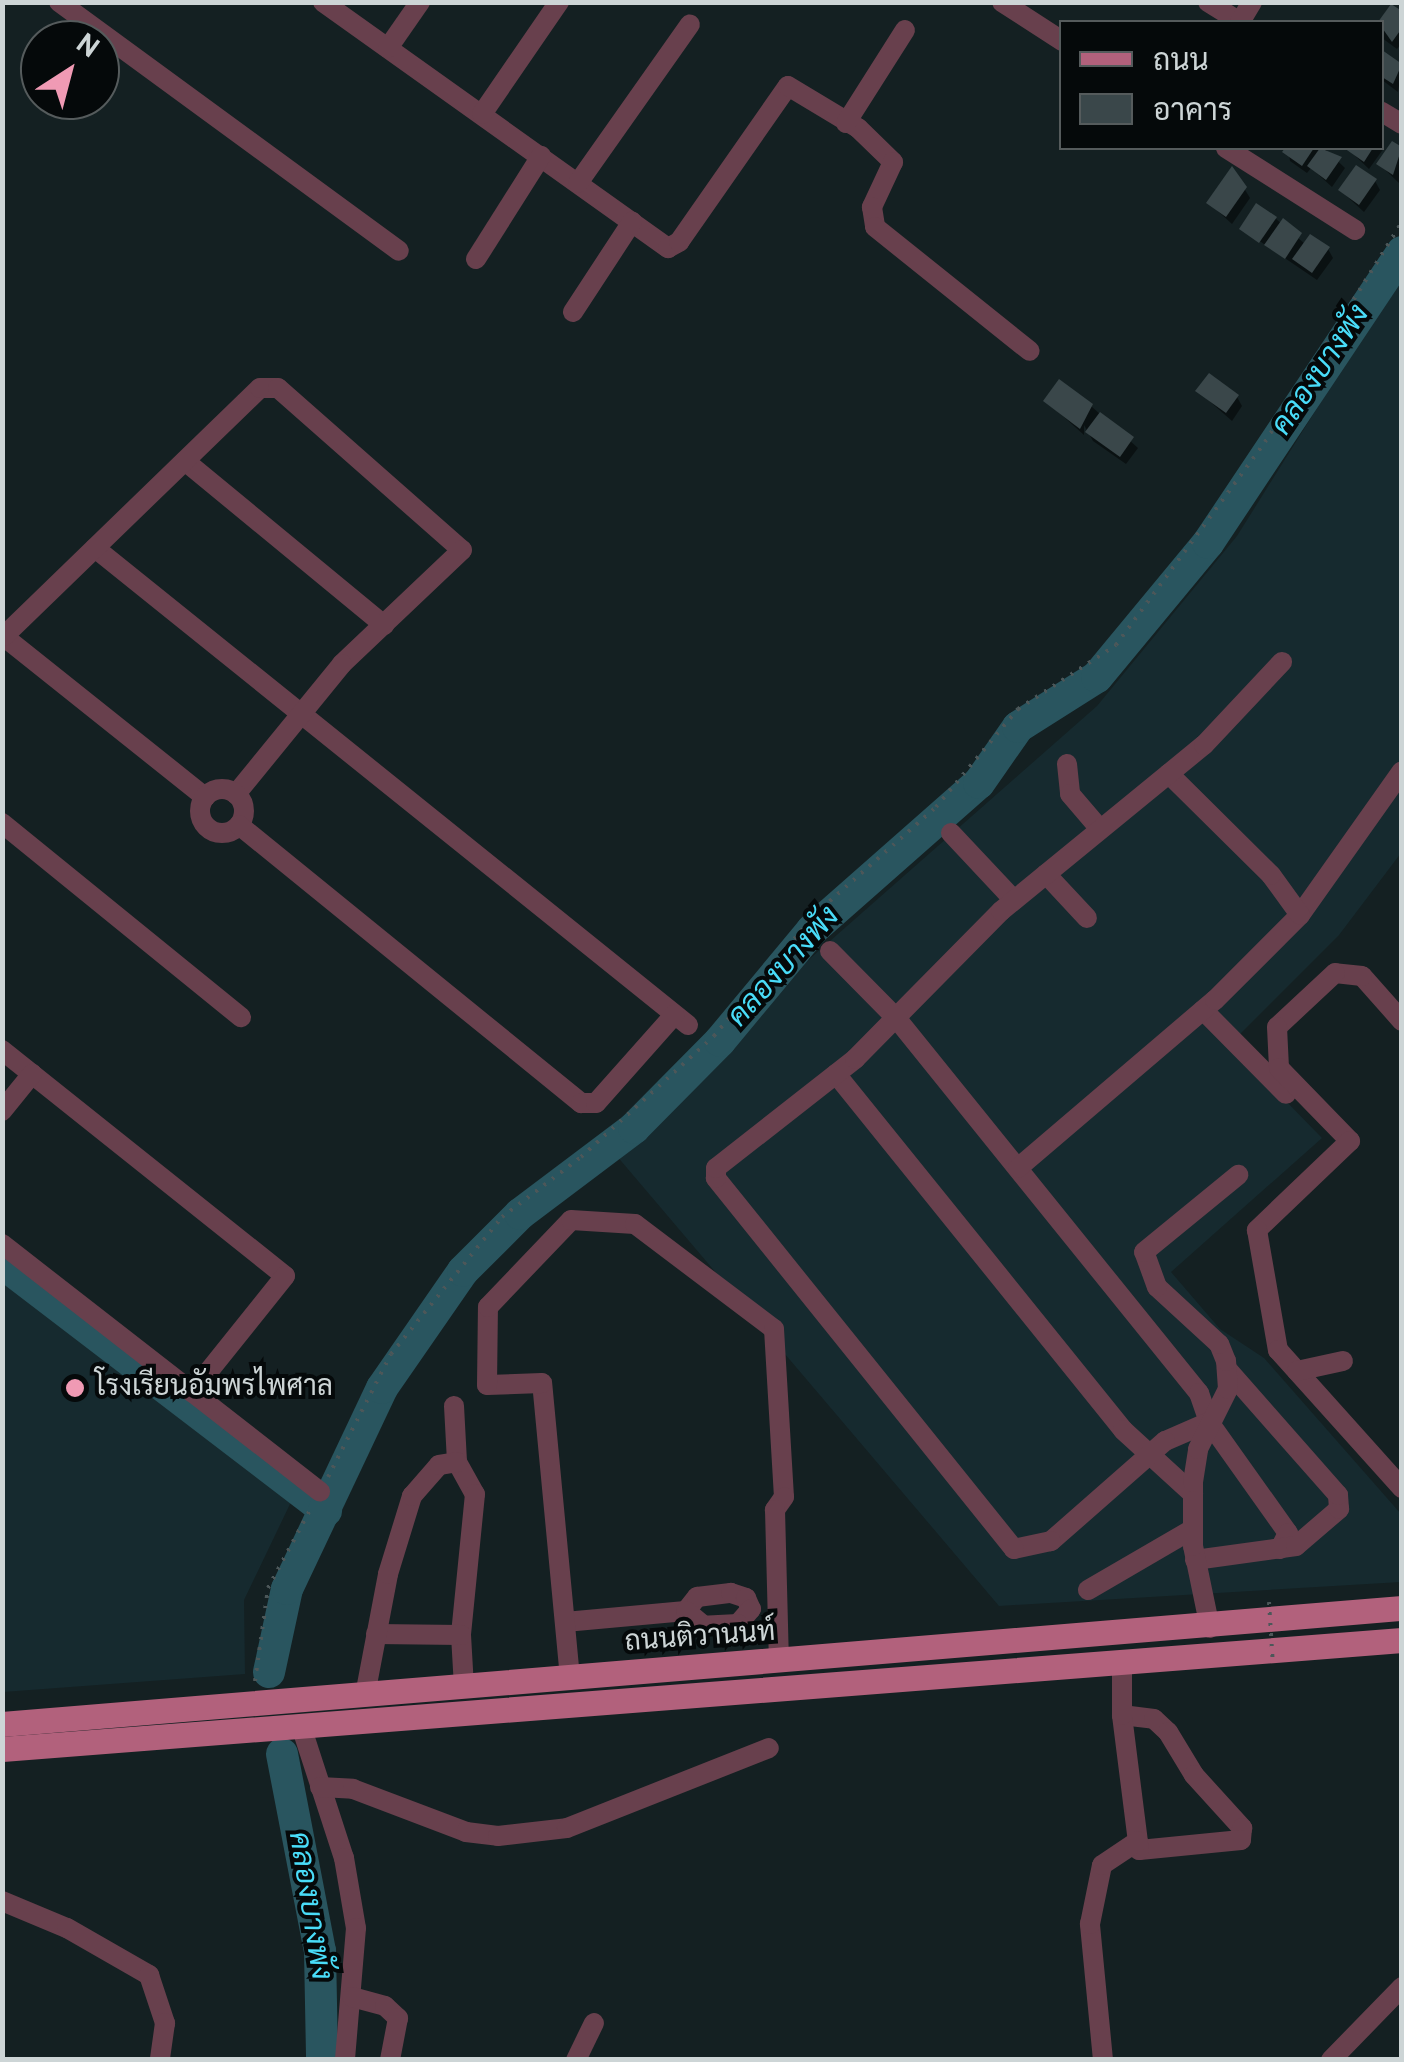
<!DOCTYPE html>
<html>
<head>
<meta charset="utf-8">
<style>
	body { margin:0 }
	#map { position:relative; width:1404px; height:2062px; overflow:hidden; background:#142022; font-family:Overpass,Sarabun,sans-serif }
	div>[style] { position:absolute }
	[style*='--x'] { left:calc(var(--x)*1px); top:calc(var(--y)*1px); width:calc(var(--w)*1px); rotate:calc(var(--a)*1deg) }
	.built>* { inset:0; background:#162a2f }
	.shadow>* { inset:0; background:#0007 }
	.river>* { height:32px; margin:-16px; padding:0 16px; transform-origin:16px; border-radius:16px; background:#29555f }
	.building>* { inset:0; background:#3a474a }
	.path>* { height:4px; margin-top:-2px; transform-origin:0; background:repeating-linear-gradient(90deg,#4c5759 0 2.5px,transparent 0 10.5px) }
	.minor>* { height:20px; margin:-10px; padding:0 10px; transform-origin:10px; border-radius:10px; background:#68404d }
	.minor>.ring { margin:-10px; padding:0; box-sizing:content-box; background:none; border:20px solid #68404d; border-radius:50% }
	.major>* { height:25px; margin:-12.5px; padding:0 12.5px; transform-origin:12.5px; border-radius:12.5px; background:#b2617c }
	.path-bridge>* { height:4px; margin-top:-2px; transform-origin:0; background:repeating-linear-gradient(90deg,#4c5759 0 2.5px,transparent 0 10.5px) }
	.dots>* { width:28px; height:28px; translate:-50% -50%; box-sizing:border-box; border:5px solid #05090a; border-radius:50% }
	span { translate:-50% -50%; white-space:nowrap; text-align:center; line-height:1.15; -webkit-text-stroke:8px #05090a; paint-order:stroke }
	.poi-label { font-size:28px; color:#cdd5d6 }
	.left { translate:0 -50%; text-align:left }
	.street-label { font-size:28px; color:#cdd5d6 }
	.water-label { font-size:30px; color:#49dcf8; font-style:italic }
	.frame { position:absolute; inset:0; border:5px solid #cdd5d6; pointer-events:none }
	.legend { position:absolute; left:1059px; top:20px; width:325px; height:130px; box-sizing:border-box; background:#05090a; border:2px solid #555b5c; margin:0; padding:12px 18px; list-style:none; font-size:30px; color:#cdd5d6 }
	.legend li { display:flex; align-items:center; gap:20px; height:50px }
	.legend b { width:50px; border:2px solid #555b5c }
	.north { position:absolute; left:20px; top:20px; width:100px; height:100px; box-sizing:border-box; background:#05090a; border:2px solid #555b5c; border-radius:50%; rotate:36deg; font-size:28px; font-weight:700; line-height:40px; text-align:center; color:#cdd5d6 }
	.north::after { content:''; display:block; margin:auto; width:35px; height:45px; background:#f09ab4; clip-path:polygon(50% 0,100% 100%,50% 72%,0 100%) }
</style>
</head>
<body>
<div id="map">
	<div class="built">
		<div style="clip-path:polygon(1401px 274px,1401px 853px,1339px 935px,1230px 1044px,1322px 1138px,1171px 1272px,1220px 1329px,1264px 1358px,1401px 1514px,1401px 1582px,999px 1606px,616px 1155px,788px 978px,1097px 706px,1237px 536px)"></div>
		<div style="clip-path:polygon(3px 1273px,291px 1502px,244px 1600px,245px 1674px,3px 1692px)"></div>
	</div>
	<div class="shadow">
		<div style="clip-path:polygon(1402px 14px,1402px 43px,1397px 49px,1382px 38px,1381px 22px)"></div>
		<div style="clip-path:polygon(1382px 53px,1402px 67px,1398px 92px,1382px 80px)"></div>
		<div style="clip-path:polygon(1382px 143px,1384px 148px,1369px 169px,1347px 148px,1337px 148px)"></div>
		<div style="clip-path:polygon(1393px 144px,1402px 150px,1399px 183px,1379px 164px)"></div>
		<div style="clip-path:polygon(1288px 148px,1324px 148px,1345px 168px,1332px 187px,1311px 168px,1307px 173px,1290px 161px)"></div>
		<div style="clip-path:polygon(1233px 170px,1250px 198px,1232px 224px,1209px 203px)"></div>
		<div style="clip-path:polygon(1375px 181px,1380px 190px,1364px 212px,1341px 191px)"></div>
		<div style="clip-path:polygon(1275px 218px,1305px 244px,1328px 249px,1333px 258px,1317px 280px,1242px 229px)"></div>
		<div style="clip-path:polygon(1198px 391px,1237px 397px,1242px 406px,1232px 421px)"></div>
		<div style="clip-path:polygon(1046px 401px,1091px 406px,1138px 448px,1126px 464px,1093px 441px,1084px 425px,1084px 435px)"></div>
	</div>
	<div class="river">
		<div style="--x:2;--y:1263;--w:408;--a:37.4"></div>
		<div style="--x:269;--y:1672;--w:85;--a:-77.8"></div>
		<div style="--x:287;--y:1589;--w:222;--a:-64.7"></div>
		<div style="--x:382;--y:1388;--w:142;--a:-55.3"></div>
		<div style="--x:463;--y:1271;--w:81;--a:-45"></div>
		<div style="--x:520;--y:1214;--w:143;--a:-37"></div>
		<div style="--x:634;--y:1128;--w:122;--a:-45.3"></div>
		<div style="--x:720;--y:1041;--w:144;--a:-50.3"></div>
		<div style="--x:812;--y:930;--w:222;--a:-41.4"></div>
		<div style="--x:979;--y:783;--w:68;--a:-55.1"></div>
		<div style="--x:1018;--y:727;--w:93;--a:-32.3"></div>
		<div style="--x:1097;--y:677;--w:174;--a:-50.4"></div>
		<div style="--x:1208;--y:543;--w:350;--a:-56.3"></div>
		<div style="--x:282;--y:1754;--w:201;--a:79.1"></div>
		<div style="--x:320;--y:1951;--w:109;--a:88.9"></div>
	</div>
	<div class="building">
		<div style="clip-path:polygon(1391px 4px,1402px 11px,1402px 28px,1392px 42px,1378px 22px)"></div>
		<div style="clip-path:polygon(1382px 50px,1402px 64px,1393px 84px,1382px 77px)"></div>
		<div style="clip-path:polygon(1392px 141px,1402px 147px,1393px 175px,1376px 164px)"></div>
		<div style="clip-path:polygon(1285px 148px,1314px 148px,1302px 166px,1282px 152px)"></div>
		<div style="clip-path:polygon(1320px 148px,1342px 157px,1326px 180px,1307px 166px)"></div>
		<div style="clip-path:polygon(1344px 148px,1373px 148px,1364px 162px)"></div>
		<div style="clip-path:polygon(1356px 165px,1377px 179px,1359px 205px,1338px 190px)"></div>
		<div style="clip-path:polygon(1232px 166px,1247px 187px,1226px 217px,1206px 203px)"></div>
		<div style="clip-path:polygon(1256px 203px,1277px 217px,1259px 243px,1239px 229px)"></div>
		<div style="clip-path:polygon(1283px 218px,1302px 233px,1285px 259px,1264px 245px)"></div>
		<div style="clip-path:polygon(1310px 234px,1330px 247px,1312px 273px,1292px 259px)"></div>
		<div style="clip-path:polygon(1209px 373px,1239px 395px,1226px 413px,1195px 391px)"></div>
		<div style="clip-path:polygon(1059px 379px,1093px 404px,1080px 429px,1043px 401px)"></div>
		<div style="clip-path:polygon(1100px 412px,1134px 437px,1120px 457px,1085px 432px)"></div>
	</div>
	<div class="path">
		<div style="--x:328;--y:1477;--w:138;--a:-62.9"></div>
		<div style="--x:391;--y:1354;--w:176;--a:-51"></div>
		<div style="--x:502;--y:1217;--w:99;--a:-37.2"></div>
		<div style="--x:581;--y:1157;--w:180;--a:-42.3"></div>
		<div style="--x:714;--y:1036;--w:157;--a:-50.4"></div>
		<div style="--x:814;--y:915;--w:163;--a:-41.5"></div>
		<div style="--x:936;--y:807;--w:128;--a:-50.1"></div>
		<div style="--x:1018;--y:709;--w:117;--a:-33.1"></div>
		<div style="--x:1116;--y:645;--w:252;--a:-53.7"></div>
		<div style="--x:1265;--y:442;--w:259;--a:-58.1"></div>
		<div style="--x:255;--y:1681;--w:94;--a:-82"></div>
		<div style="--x:268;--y:1588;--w:91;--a:-61.7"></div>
	</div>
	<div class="minor">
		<div style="--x:59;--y:2;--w:421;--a:36.2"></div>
		<div style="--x:323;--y:2;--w:424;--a:35.5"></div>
		<div style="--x:668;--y:248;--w:13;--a:-29"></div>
		<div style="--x:679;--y:242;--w:190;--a:-55.1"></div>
		<div style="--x:788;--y:86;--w:82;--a:31"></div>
		<div style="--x:858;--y:128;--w:49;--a:44.2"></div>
		<div style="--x:893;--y:162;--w:50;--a:115"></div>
		<div style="--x:872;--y:207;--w:20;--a:81"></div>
		<div style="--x:875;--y:227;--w:198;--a:38.7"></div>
		<div style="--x:1002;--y:2;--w:72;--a:33"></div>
		<div style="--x:1208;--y:2;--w:38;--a:32"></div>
		<div style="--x:1240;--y:22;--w:23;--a:-59"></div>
		<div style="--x:388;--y:48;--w:56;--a:-55.2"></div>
		<div style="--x:1382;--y:112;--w:23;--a:31"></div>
		<div style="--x:482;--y:114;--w:136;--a:-55.5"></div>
		<div style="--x:846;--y:123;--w:110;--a:-57.6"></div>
		<div style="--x:1226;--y:148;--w:153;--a:32.4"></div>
		<div style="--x:578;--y:183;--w:194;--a:-54.8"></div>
		<div style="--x:476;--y:259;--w:122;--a:-57.7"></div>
		<div style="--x:573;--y:312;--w:108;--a:-56.8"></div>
		<div style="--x:185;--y:461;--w:258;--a:39.5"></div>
		<div style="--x:95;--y:548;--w:761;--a:38.81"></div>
		<div style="--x:2;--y:635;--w:260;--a:38.6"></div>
		<div style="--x:4;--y:636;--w:356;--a:-44.1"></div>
		<div style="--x:260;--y:388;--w:18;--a:0"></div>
		<div style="--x:278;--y:388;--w:245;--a:41.4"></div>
		<div style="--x:462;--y:550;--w:166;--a:136.5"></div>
		<div style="--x:342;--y:664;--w:168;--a:129.2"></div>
		<div style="--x:1067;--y:764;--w:30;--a:84"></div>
		<div style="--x:1070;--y:794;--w:46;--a:49.4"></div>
		<div class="ring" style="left:200px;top:789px;width:24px;height:24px"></div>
		<div style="--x:2;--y:823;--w:308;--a:39.1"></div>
		<div style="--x:239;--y:825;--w:441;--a:39.1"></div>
		<div style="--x:581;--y:1103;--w:15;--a:0"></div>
		<div style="--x:596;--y:1103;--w:118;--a:-48.4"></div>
		<div style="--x:951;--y:833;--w:92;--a:46.8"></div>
		<div style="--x:1046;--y:874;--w:60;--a:47"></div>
		<div style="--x:1300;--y:915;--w:176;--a:-54.7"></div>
		<div style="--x:830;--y:951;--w:95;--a:45.4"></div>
		<div style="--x:897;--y:1019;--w:481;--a:51.1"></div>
		<div style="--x:1199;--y:1393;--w:31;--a:71"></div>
		<div style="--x:1209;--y:1422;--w:136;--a:54.6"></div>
		<div style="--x:1288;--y:1533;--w:18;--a:117"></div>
		<div style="--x:1203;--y:1010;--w:118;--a:45.3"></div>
		<div style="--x:1402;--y:1021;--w:60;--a:-131.6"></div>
		<div style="--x:1362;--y:976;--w:27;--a:-174"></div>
		<div style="--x:1335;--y:973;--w:79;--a:137"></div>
		<div style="--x:1277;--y:1027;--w:41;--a:87.2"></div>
		<div style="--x:1279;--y:1068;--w:102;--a:45.8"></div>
		<div style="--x:1350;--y:1141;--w:129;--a:136.3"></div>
		<div style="--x:1257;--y:1230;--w:122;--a:80.1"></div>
		<div style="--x:1278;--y:1350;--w:186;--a:48.1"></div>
		<div style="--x:2;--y:1050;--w:362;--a:38.6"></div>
		<div style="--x:285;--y:1276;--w:149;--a:128.7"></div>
		<div style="--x:836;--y:1074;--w:457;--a:51.1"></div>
		<div style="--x:1123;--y:1430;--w:95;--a:42.4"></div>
		<div style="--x:2;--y:1111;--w:48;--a:-51"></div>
		<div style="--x:1018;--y:1168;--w:259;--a:-40.5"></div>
		<div style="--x:1215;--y:1000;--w:120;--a:-45"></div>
		<div style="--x:1300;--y:915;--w:49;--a:-125.9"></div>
		<div style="--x:1271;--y:875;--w:144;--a:-135.3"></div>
		<div style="--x:2;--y:1244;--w:403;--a:37.9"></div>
		<div style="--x:1297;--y:1371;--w:47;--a:-12.3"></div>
		<div style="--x:454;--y:1406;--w:56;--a:86.9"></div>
		<div style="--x:457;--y:1462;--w:37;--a:61"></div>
		<div style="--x:475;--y:1494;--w:142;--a:95.7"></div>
		<div style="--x:461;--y:1635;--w:52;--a:86.7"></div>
		<div style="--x:1209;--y:1422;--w:48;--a:156.6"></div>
		<div style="--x:1165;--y:1441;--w:152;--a:138.7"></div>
		<div style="--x:1051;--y:1541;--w:38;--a:168"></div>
		<div style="--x:1014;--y:1549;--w:476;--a:-128.8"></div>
		<div style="--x:716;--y:1178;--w:10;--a:-90"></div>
		<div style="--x:716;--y:1168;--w:177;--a:-38.1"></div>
		<div style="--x:855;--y:1059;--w:208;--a:-45.4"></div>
		<div style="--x:1001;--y:911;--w:262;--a:-39.3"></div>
		<div style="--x:1204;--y:745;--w:114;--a:-46.8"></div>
		<div style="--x:1195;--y:1560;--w:102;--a:-7.9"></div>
		<div style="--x:1296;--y:1546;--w:57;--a:-40.7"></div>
		<div style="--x:1339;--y:1509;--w:14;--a:-94"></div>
		<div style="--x:1338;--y:1495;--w:168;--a:-131.4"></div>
		<div style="--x:1088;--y:1590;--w:121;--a:-30.2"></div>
		<div style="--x:565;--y:1622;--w:121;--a:-5.2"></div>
		<div style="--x:686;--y:1611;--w:18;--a:-52"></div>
		<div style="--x:697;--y:1597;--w:34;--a:-7"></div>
		<div style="--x:731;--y:1593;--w:16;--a:18"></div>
		<div style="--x:746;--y:1598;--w:12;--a:66"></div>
		<div style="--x:751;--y:1609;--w:20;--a:131"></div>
		<div style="--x:738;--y:1624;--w:34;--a:177"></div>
		<div style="--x:704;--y:1626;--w:23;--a:-140"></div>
		<div style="--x:1210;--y:1628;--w:84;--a:-101.7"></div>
		<div style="--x:1193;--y:1546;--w:64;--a:-90"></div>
		<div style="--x:1193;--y:1482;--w:33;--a:-81"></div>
		<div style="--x:1198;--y:1449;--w:67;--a:-63.4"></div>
		<div style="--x:1228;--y:1389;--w:28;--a:-94"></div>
		<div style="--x:1226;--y:1361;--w:18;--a:-112"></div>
		<div style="--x:1219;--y:1344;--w:84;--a:-137.4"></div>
		<div style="--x:1157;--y:1287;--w:37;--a:-110"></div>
		<div style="--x:1144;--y:1252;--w:122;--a:-39.3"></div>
		<div style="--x:376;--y:1634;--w:85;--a:0.7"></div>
		<div style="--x:570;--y:1678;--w:296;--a:-95.4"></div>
		<div style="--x:542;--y:1383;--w:55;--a:177.9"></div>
		<div style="--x:487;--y:1385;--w:78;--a:-89.3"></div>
		<div style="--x:488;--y:1307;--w:120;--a:-46.3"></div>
		<div style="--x:571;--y:1220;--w:64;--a:3.6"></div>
		<div style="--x:635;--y:1224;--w:174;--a:37.1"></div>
		<div style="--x:774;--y:1329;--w:168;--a:86.6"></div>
		<div style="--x:784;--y:1497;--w:16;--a:125"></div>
		<div style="--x:775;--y:1510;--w:152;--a:88.5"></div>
		<div style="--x:365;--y:1695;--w:123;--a:-79.2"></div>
		<div style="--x:388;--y:1574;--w:82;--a:-72.9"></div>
		<div style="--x:412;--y:1496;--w:41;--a:-48.9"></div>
		<div style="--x:439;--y:1465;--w:18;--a:-9"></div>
		<div style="--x:1122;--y:1715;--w:32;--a:7"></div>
		<div style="--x:1154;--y:1719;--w:19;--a:43"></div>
		<div style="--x:1168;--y:1732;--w:50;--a:58.8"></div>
		<div style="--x:1194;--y:1775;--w:72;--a:47.8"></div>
		<div style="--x:1242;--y:1828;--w:12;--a:95"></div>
		<div style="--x:1241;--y:1840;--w:102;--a:174.4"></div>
		<div style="--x:1139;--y:1850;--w:136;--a:-97.2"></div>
		<div style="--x:1122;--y:1715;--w:54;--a:-90"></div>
		<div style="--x:301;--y:1726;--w:139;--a:72"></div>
		<div style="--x:344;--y:1858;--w:71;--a:80.3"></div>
		<div style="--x:356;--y:1928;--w:132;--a:94.8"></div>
		<div style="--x:320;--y:1787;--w:33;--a:3"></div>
		<div style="--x:353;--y:1789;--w:121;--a:20.8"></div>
		<div style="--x:466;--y:1832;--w:32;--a:7"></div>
		<div style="--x:498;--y:1836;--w:69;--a:-6.6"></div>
		<div style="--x:567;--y:1828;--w:217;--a:-21.6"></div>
		<div style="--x:2;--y:1901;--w:70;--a:22.6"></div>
		<div style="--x:67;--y:1928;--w:95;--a:29.8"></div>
		<div style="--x:149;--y:1975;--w:51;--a:71.6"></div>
		<div style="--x:165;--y:2023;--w:37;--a:98"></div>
		<div style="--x:352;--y:1997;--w:34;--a:15"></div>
		<div style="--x:385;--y:2006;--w:18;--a:43"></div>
		<div style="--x:398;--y:2018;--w:43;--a:100.8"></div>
		<div style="--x:576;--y:2060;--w:41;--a:-64.1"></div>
		<div style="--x:1103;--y:2060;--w:137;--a:-95.5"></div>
		<div style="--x:1090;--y:1924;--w:60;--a:-78.5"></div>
		<div style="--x:1102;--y:1865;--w:43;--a:-33.7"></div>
		<div style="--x:1331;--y:2060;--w:102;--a:-45.8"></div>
	</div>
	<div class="major">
		<div style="--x:2;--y:1724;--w:1405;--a:-4.74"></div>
		<div style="--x:2;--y:1749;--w:1404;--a:-4.45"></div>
	</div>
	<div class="path-bridge">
		<div style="--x:1269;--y:1602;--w:63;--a:86.4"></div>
	</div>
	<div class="dots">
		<div style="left:75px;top:1388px;background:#f09ab4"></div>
	</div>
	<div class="poi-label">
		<span class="left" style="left:95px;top:1388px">โรงเรียนอัมพรไพศาล</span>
	</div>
	<div class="street-label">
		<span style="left:700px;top:1638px;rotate:-4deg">ถนนติวานนท์</span>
	</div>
	<div class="water-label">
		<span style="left:1322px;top:371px;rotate:-56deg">คลองบางพัง</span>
		<span style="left:785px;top:968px;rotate:-48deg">คลองบางพัง</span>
		<span style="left:308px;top:1906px;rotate:81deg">คลองบางพัง</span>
	</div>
	<div class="frame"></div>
	<ul class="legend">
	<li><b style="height:12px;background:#b2617c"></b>ถนน</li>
	<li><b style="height:28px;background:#3a474a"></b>อาคาร</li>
	</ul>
	<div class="north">N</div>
</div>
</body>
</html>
